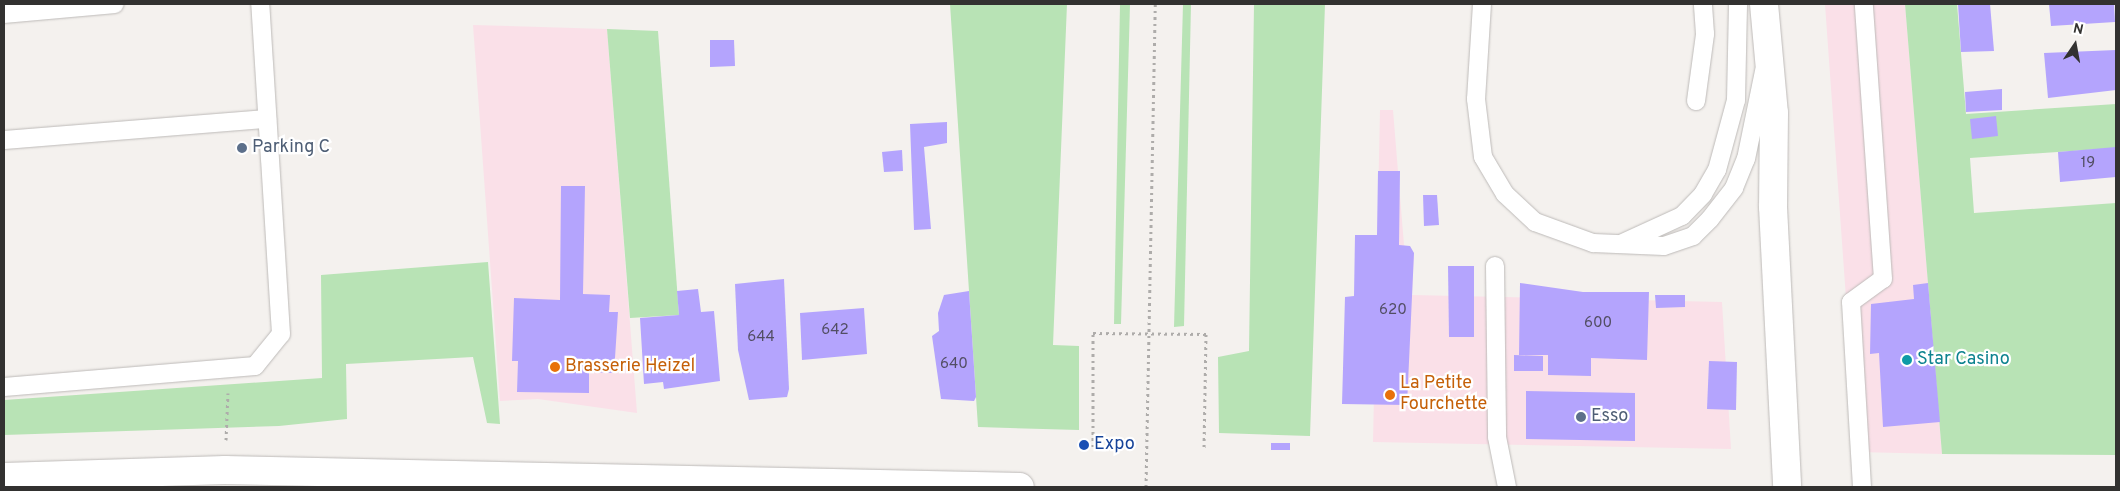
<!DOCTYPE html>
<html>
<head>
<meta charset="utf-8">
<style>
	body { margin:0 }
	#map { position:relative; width:2120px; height:491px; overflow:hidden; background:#f4f1ee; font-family:Overpass,sans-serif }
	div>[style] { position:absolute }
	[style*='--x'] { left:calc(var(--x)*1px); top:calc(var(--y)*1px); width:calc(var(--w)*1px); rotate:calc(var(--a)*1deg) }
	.commercial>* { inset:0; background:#fae0e8 }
	.green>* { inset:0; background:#b8e3b5 }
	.building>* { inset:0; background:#b4a4fd }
	.path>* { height:3px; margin-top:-1.5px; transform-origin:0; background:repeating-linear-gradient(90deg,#aeacaa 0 2.5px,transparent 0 6.5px) }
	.roads { filter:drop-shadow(0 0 1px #bdbab8) drop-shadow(0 0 1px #bdbab8) }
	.service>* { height:18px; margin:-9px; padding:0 9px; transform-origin:9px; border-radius:9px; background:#fff }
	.secondary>* { height:28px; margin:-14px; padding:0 14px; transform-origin:14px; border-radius:14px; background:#fff }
	.motorway>* { height:28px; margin:-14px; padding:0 14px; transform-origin:14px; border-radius:14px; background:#fff }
	.dots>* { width:14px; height:14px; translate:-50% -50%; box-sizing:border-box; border:2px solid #fff; border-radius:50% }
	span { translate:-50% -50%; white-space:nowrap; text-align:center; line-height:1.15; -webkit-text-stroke:4.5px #fff; paint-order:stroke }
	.number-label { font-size:15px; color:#524e63 }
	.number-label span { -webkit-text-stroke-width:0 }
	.service-label { font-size:18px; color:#4e5e75 }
	.left { translate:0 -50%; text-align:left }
	.culture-label { font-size:18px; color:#0d838f }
	.food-label { font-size:18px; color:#c56008 }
	.transit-label { font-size:18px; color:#164399 }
	.frame { position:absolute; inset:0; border:5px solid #323130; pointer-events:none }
	.north { position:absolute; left:2050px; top:20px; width:50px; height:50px; -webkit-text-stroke:4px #fff; paint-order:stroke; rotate:12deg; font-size:14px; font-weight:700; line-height:20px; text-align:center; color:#323130 }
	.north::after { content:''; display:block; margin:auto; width:18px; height:22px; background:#323130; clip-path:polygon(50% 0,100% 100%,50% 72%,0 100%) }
</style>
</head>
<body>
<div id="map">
	<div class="commercial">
		<div style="clip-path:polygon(1825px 4px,1905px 4px,1942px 454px,1857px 452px)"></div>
		<div style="clip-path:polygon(473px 25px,607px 29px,637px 413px,538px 399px,500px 401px)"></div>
		<div style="clip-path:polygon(1380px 110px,1393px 110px,1404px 245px,1414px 253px,1412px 295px,1722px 302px,1731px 449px,1373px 442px)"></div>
	</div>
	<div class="green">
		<div style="clip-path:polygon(950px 4px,1067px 4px,1053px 345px,1079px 346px,1079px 430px,978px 427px)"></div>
		<div style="clip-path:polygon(1120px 4px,1130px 4px,1121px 324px,1114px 324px)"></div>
		<div style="clip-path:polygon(1183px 4px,1191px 4px,1184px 326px,1174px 327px)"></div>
		<div style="clip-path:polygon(1254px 4px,1325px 4px,1310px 436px,1219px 433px,1218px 357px,1249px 351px)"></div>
		<div style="clip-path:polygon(1905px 4px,1957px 4px,1966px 114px,2116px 104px,2116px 148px,1970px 158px,1974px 213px,2116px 203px,2116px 455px,1942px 454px)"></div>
		<div style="clip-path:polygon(607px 29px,658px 31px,679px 315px,630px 318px)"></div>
		<div style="clip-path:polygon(488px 262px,500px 424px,487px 423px,473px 357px,346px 364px,347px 419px,279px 426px,4px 435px,4px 400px,322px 378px,321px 275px)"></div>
	</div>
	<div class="building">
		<div style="clip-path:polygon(1958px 4px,1990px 4px,1994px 51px,1961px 52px)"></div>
		<div style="clip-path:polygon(2049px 4px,2114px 4px,2115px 22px,2051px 26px)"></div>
		<div style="clip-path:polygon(710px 40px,734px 40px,735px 66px,710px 67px)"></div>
		<div style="clip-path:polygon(2116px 50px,2116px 90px,2048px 98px,2044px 53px)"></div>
		<div style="clip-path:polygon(2002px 89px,2002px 110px,1966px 112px,1965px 92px)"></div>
		<div style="clip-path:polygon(1996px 116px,1998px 136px,1972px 139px,1970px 119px)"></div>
		<div style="clip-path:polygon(947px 122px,947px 143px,924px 147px,931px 229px,914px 230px,910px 124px)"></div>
		<div style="clip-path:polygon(2116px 147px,2116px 177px,2060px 182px,2058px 152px)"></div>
		<div style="clip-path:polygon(902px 150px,903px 171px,884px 172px,882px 152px)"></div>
		<div style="clip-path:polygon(1378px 171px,1400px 171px,1399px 245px,1410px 246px,1414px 253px,1407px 405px,1342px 404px,1345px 297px,1354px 296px,1355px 235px,1377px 235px)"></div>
		<div style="clip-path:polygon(561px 186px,585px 186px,583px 294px,610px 295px,609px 312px,618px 312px,614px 373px,589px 372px,589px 393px,517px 392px,518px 361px,512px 361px,514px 298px,560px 300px)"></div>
		<div style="clip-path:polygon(1423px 195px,1437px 195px,1439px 225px,1424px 226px)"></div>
		<div style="clip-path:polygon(1448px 266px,1474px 266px,1474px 337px,1449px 337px)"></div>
		<div style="clip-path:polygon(784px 279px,789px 389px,787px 397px,749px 400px,738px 350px,735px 284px)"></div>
		<div style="clip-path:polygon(1520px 283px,1583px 292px,1649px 292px,1647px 360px,1591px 358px,1591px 376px,1548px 375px,1548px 355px,1519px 355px)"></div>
		<div style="clip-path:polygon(1928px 283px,1940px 422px,1883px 427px,1879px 353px,1870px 354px,1871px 304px,1914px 299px,1913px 285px)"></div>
		<div style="clip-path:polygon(698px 289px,701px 312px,714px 311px,720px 381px,664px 389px,663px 382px,644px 384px,640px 318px,679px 315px,677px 291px)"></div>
		<div style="clip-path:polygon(969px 291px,976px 397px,974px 401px,941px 399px,932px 336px,939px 331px,938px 313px,944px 295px)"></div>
		<div style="clip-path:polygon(1655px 295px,1685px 295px,1685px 307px,1656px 308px)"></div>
		<div style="clip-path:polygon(864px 308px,867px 354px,802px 360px,800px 313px)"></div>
		<div style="clip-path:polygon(1514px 355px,1543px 356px,1543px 371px,1514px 371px)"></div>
		<div style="clip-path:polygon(1709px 361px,1737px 362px,1736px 410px,1707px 409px)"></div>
		<div style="clip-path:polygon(1526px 391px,1635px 393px,1635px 441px,1526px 439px)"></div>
		<div style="clip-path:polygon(1271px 443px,1290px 443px,1290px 450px,1271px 450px)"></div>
	</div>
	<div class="path">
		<div style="--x:226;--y:440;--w:47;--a:-87.6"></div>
		<div style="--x:1093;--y:447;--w:114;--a:-90"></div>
		<div style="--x:1093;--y:333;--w:113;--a:0.5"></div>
		<div style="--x:1206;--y:334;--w:114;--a:91"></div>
		<div style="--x:1146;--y:487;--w:483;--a:-88.9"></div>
	</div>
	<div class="roads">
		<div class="service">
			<div style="--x:1482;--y:4;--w:95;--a:93.6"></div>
			<div style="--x:1476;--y:99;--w:58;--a:83.1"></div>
			<div style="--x:1483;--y:157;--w:43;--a:59.3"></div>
			<div style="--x:1505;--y:194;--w:41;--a:43"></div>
			<div style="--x:1535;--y:222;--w:62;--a:19.9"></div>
			<div style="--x:1593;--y:243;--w:71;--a:2.4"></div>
			<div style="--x:1664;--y:246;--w:31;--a:-19"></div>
			<div style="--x:1693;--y:236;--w:24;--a:-45"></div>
			<div style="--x:1710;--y:219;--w:39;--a:-52"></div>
			<div style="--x:1734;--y:188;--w:31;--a:-68"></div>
			<div style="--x:1746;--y:159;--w:90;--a:-78.4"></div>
			<div style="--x:4;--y:14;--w:111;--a:-5.1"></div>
			<div style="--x:1696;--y:101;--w:68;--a:-82.3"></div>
			<div style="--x:1705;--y:34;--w:30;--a:-94"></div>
			<div style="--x:4;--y:140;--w:264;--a:-4.6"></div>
			<div style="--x:1623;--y:243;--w:65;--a:-24.6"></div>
			<div style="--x:1682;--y:216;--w:30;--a:-46"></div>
			<div style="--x:1703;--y:194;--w:28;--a:-60"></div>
			<div style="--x:1717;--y:170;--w:73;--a:-74.8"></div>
			<div style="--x:1736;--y:100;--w:96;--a:-88.8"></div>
			<div style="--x:1495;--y:266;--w:171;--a:89.3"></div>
			<div style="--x:1497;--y:437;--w:51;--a:78.7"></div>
			<div style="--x:4;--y:387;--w:252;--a:-4.8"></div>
			<div style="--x:255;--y:366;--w:41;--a:-50.9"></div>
			<div style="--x:281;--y:334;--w:331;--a:-93.6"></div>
			<div style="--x:1862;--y:487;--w:185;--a:-93.4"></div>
			<div style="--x:1851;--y:302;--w:39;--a:-36"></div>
			<div style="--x:1883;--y:279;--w:276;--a:-94"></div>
		</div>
		<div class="secondary">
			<div style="--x:4;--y:477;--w:221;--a:-1.8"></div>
			<div style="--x:225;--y:470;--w:795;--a:1.23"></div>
		</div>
		<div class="motorway">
			<div style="--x:1764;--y:4;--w:109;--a:84.8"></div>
			<div style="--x:1774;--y:113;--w:94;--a:90.6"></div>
			<div style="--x:1773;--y:207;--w:280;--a:87.1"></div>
		</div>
	</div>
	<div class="dots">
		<div style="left:242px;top:148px;background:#5c6f8a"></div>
		<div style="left:1907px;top:360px;background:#0f9aa8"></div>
		<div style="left:555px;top:367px;background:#e8710a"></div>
		<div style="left:1390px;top:395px;background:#e8710a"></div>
		<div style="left:1581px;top:417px;background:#5c6f8a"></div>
		<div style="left:1084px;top:445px;background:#1a4fb4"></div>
	</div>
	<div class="number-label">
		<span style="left:2088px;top:164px">19</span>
		<span style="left:1393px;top:311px">620</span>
		<span style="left:1598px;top:324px">600</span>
		<span style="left:835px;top:331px">642</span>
		<span style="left:761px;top:338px">644</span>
		<span style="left:954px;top:365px">640</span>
	</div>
	<div class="service-label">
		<span class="left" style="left:252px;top:148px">Parking C</span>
		<span class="left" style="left:1591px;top:417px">Esso</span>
	</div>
	<div class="culture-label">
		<span class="left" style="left:1917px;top:360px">Star Casino</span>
	</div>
	<div class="food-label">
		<span class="left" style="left:565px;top:367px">Brasserie Heizel</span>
		<span class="left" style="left:1400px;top:395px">La Petite<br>Fourchette</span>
	</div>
	<div class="transit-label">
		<span class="left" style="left:1094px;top:445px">Expo</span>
	</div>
	<div class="frame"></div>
	<div class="north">N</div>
</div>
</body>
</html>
